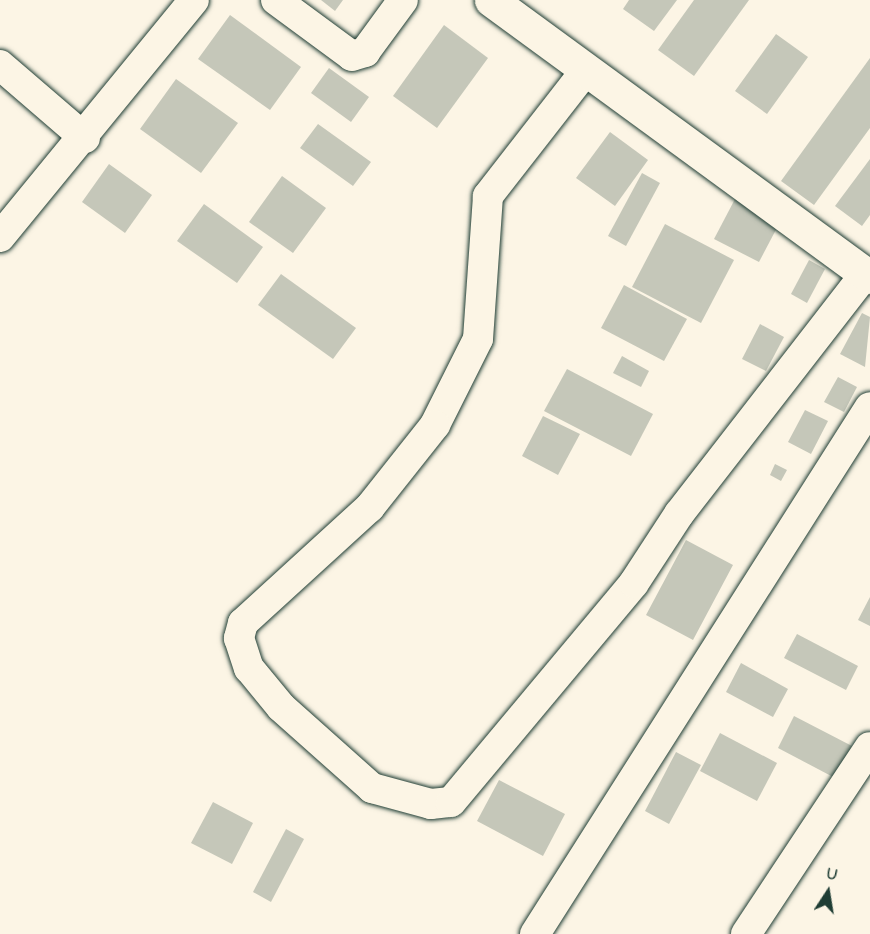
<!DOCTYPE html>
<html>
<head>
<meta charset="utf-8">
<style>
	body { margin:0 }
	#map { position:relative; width:870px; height:934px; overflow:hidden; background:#fcf5e5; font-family:"Comic Neue",sans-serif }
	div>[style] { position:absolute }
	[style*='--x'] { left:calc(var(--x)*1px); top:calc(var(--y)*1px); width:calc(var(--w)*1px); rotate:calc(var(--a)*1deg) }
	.building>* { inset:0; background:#c5c7b9 }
	.roads { filter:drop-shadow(0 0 2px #1f3d34) drop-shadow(0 0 2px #1f3d34) }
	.street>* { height:30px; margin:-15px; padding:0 15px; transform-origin:15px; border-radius:15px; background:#fcf5e5 }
	.secondary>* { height:33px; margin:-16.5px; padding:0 16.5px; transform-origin:16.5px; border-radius:16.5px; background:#fcf5e5 }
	span { translate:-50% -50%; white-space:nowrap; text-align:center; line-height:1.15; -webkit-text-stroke:6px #fcf5e5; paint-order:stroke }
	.north { position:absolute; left:798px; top:862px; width:60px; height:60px; -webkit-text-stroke:4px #fcf5e5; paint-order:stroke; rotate:12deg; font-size:16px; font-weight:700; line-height:24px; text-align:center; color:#1f3d34 }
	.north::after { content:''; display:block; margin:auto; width:21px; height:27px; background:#1f3d34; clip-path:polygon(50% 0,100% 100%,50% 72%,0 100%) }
</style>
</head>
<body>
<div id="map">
	<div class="building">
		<div style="clip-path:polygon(321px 0,343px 0,335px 11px)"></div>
		<div style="clip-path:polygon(629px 0,677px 0,654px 31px,623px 9px)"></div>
		<div style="clip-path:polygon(694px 0,749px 0,694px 76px,658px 50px)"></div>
		<div style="clip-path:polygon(230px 15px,301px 67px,270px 110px,198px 59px)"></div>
		<div style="clip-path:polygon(444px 25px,488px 58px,437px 128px,393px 96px)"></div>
		<div style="clip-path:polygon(776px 34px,808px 57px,767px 114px,735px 91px)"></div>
		<div style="clip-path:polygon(870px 58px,870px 128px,814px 205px,781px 181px)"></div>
		<div style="clip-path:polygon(329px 68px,369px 97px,351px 122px,311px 93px)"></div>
		<div style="clip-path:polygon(176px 79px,238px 123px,201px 173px,140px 129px)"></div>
		<div style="clip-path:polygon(318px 124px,371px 162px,353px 186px,300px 148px)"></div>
		<div style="clip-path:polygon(610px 132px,648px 160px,615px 206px,576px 178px)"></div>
		<div style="clip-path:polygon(870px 159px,870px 215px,862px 226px,835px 206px)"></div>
		<div style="clip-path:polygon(109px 164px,152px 195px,125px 233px,82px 202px)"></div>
		<div style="clip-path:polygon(642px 173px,660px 183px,626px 246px,608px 236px)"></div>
		<div style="clip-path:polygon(282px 176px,326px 208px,293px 253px,249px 222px)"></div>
		<div style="clip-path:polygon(735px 199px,780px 222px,759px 262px,714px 239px)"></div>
		<div style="clip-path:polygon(204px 204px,263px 247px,237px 283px,177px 241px)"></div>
		<div style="clip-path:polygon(665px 224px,734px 260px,701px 323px,632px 287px)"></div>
		<div style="clip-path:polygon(809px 260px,825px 269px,807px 303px,791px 294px)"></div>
		<div style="clip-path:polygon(281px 274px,356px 328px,333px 359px,258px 305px)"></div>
		<div style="clip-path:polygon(624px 285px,687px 319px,664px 361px,601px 328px)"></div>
		<div style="clip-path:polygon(862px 313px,870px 317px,865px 367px,840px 354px)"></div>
		<div style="clip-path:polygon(760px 324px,784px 337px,766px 371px,742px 359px)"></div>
		<div style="clip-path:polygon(622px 356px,649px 371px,641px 387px,613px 373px)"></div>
		<div style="clip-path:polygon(567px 369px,653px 414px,631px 456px,544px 411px)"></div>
		<div style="clip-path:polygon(838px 377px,857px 387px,844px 412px,824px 402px)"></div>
		<div style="clip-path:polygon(805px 410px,828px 421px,811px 454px,788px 442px)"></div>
		<div style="clip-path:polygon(543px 416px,580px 434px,558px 475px,522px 456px)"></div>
		<div style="clip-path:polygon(775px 464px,787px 470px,781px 481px,770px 475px)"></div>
		<div style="clip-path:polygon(686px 540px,733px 565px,693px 640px,646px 615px)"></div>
		<div style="clip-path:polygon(870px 597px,870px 626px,858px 620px)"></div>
		<div style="clip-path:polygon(797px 634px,858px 666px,846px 690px,784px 658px)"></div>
		<div style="clip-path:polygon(741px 663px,788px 689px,773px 717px,726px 692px)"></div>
		<div style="clip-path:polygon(794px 716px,852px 746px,835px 778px,778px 748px)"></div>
		<div style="clip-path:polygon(720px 733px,777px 763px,757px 801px,700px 771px)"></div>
		<div style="clip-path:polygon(676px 752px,701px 765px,669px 824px,645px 811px)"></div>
		<div style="clip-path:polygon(499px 780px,565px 814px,543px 856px,477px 821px)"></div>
		<div style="clip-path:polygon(213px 802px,253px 823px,232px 864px,191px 843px)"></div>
		<div style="clip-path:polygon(286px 829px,304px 839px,271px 902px,253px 892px)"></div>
	</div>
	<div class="roads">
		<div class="street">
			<div style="--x:276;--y:0;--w:94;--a:36.4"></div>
			<div style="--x:352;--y:56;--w:14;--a:-17"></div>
			<div style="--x:365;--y:52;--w:64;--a:-53.8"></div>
			<div style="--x:0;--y:65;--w:112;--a:40.7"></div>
			<div style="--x:586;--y:70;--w:160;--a:127.9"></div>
			<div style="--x:488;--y:196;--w:143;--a:94"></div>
			<div style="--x:478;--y:339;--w:96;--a:116.6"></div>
			<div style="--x:435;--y:425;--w:105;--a:128.4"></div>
			<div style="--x:370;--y:507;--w:172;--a:137.6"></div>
			<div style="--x:243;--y:623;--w:16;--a:105"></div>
			<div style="--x:239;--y:638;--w:32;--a:72"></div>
			<div style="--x:249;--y:668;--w:50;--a:50.6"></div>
			<div style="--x:281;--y:707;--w:122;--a:41.7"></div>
			<div style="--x:372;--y:788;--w:61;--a:15.2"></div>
			<div style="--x:431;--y:804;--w:20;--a:-6"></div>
			<div style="--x:451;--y:802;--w:285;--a:-50.1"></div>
			<div style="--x:634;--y:583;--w:82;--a:-56.9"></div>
			<div style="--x:679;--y:514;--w:304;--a:-52.2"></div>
			<div style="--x:0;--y:237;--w:306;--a:-50.7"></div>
			<div style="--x:535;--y:934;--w:624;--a:-57.56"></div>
			<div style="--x:746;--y:934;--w:224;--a:-56.5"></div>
		</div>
		<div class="secondary">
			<div style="--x:491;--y:0;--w:469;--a:36.2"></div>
		</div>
	</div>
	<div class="north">U</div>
</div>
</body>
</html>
